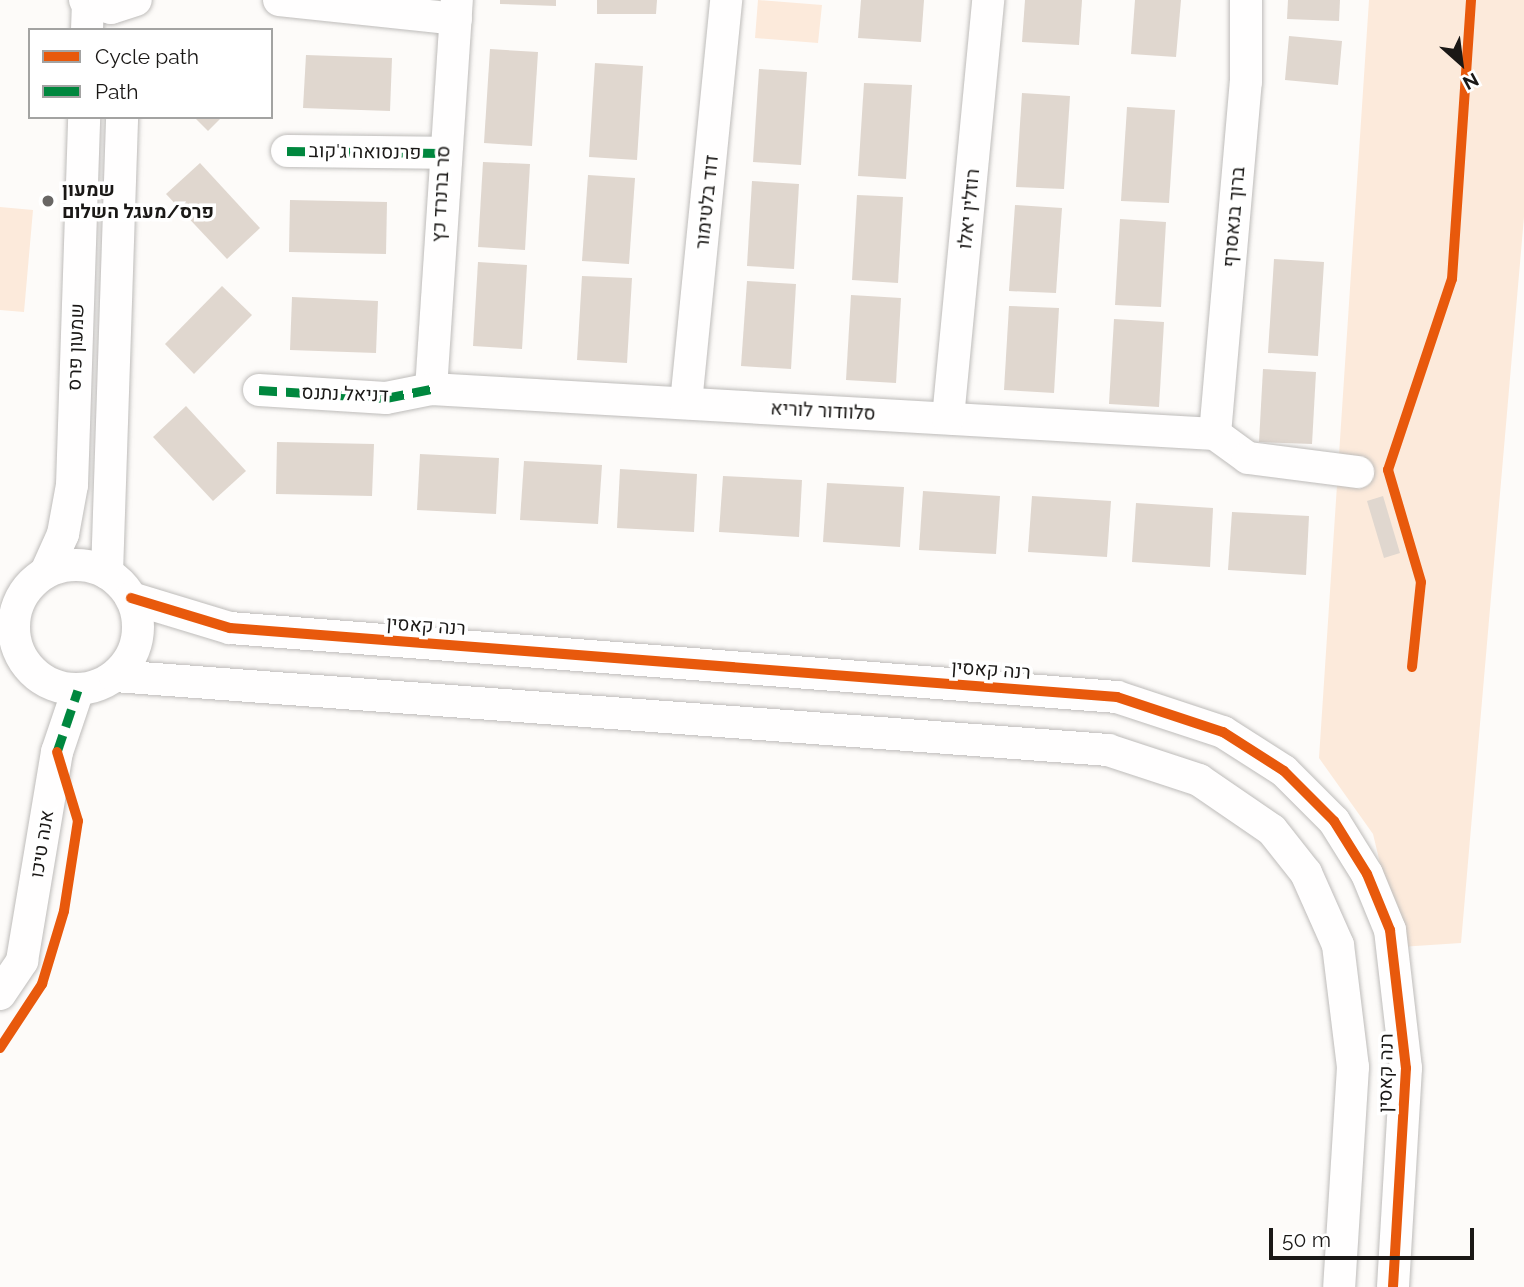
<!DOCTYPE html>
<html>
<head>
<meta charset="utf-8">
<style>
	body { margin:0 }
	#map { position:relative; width:1524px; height:1287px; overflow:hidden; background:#fdfbf9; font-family:Raleway,Heebo,sans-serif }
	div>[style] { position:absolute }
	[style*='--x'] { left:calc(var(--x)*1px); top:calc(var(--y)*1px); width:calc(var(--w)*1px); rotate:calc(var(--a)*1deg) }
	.green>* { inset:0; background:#fceadb }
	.building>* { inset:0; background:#e0d7cf }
	.roads { filter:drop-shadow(0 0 2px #bebcba) drop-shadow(0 0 2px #bebcba) }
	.minor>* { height:32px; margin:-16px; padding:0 16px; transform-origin:16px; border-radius:16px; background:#fffefe }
	.minor>.ring { margin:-16px; padding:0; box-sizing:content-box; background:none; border:32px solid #fffefe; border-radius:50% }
	.quiet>* { height:9px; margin-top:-4.5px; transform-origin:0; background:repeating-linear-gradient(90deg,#00873e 0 18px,transparent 0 27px) }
	.cycleway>* { height:10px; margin:-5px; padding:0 5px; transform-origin:5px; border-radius:5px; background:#e8590c }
	.dots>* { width:19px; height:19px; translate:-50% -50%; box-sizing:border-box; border:4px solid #fff; border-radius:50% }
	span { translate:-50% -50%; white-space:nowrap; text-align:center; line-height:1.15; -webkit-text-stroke:7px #fff; paint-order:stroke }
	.street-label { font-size:19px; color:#1a1816 }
	.poi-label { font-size:19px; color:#1a1816; font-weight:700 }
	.left { translate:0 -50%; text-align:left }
	.legend { position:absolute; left:28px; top:28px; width:245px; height:91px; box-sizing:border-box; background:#fff; border:2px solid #a3a3a2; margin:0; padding:9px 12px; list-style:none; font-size:21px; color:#1a1816 }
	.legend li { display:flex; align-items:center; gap:14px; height:35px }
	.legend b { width:35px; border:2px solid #a3a3a2 }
	.north { position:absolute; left:1426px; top:28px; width:70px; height:70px; -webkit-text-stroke:5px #fff; paint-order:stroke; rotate:152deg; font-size:19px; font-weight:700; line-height:28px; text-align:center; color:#1a1816 }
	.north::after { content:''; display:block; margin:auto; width:24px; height:32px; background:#1a1816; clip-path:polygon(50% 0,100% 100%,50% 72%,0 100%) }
	.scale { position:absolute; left:1269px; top:1228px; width:205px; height:32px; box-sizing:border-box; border:4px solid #1a1816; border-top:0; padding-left:9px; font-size:21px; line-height:24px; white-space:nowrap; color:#1a1816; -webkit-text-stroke:5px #fff; paint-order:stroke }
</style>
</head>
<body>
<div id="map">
	<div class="green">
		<div style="clip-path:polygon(758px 0,822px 5px,818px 43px,755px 38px)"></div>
		<div style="clip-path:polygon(1369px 0,1524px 0,1524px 217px,1461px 943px,1400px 947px,1373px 834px,1319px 758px)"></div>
		<div style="clip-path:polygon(0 207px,33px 210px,24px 312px,0 310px)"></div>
	</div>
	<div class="building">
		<div style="clip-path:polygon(500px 0,556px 0,556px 6px,500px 4px)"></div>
		<div style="clip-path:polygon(597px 0,657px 0,656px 14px,597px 14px)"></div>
		<div style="clip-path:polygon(861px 0,924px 0,921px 42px,858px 38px)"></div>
		<div style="clip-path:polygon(1025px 0,1082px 0,1079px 45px,1022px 42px)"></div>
		<div style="clip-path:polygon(1135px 0,1181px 0,1176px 57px,1131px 54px)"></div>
		<div style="clip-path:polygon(1288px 0,1340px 0,1339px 21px,1287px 19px)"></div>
		<div style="clip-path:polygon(1289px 36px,1342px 41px,1338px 85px,1285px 80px)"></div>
		<div style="clip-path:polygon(490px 49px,538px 52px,532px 146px,484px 143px)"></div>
		<div style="clip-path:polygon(306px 55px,392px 58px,390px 111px,303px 108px)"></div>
		<div style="clip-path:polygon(595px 63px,643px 66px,637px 160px,589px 157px)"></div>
		<div style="clip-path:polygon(759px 69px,807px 72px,801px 165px,753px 162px)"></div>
		<div style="clip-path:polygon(864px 83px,912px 85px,906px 179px,858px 176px)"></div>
		<div style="clip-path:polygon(1022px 93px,1070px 96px,1064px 189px,1016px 187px)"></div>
		<div style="clip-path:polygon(1127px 107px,1175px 110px,1169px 203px,1121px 201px)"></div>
		<div style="clip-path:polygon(194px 117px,222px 117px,208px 131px)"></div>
		<div style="clip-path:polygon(483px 162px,530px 164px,525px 250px,478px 247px)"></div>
		<div style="clip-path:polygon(200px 163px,260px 228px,227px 259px,166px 194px)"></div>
		<div style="clip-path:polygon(588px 175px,635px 178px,629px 264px,582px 261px)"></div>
		<div style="clip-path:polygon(752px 181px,799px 184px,794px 269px,747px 266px)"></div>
		<div style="clip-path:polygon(857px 195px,903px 197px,898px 283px,852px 280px)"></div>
		<div style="clip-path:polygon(290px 200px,387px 202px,386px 254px,289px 252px)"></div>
		<div style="clip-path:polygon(1015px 205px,1062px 208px,1056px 293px,1009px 291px)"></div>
		<div style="clip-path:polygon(1120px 219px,1166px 222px,1161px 307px,1115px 305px)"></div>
		<div style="clip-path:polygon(1274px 259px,1324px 262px,1318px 356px,1268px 353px)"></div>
		<div style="clip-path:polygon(478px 262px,527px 265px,522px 349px,473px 346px)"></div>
		<div style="clip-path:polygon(582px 276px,632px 278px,627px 363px,577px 360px)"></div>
		<div style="clip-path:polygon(747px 281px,796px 284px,791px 369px,741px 366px)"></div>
		<div style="clip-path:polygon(222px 286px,252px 315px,194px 374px,165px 344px)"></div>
		<div style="clip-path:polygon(851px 295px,901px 298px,896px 383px,846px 380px)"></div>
		<div style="clip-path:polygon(292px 297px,378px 301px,376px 353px,290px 350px)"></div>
		<div style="clip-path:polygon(1009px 306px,1059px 308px,1054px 393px,1004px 390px)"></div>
		<div style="clip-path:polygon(1114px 319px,1164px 322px,1159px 407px,1109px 404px)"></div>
		<div style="clip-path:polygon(1263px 369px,1316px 372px,1312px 444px,1259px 442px)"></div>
		<div style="clip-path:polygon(186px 406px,246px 471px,213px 501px,153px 437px)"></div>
		<div style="clip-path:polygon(277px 442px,374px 444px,372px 496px,276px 494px)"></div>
		<div style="clip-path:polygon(420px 454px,499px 458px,496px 514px,417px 510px)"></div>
		<div style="clip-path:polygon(524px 461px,602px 465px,598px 524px,520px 520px)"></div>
		<div style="clip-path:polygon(620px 469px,697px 474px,694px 532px,617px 528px)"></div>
		<div style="clip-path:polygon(723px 476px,802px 480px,799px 537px,719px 532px)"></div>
		<div style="clip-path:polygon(827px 483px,904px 487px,900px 547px,823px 542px)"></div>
		<div style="clip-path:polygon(923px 491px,1000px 496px,996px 554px,919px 550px)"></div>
		<div style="clip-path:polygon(1032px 496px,1111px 501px,1107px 557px,1028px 552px)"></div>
		<div style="clip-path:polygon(1383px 496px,1400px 553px,1384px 558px,1367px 501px)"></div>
		<div style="clip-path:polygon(1136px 503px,1213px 508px,1210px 567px,1132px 562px)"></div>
		<div style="clip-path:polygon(1232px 512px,1309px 516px,1306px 575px,1228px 570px)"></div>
	</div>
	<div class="roads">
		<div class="minor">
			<div style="--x:85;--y:0;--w:27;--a:17"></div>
			<div style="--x:111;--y:8;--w:26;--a:-18"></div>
			<div style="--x:279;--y:0;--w:178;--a:6.1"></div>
			<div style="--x:87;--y:30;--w:28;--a:-88"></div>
			<div style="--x:287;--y:151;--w:156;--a:0.7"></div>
			<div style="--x:431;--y:389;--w:390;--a:-86.2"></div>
			<div style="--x:259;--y:390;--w:127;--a:3.6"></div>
			<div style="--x:386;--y:398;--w:46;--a:-11.3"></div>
			<div style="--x:431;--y:389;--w:785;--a:3.29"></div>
			<div style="--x:686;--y:403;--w:405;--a:-84.3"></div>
			<div style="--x:948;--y:418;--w:420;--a:-84.5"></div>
			<div style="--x:1215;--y:434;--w:353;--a:-85"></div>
			<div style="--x:1246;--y:82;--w:82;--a:-90"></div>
			<div style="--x:1215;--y:434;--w:41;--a:36"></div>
			<div style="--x:1248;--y:458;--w:111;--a:7.3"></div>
			<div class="ring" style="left:14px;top:565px;width:92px;height:92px"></div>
			<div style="--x:46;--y:572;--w:42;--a:-65.9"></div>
			<div style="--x:63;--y:534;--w:50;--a:-79.6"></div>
			<div style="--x:72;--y:485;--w:368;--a:-88.1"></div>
			<div style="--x:107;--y:573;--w:456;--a:-88.1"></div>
			<div style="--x:131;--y:598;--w:103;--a:16.9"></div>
			<div style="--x:230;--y:628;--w:890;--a:4.45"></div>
			<div style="--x:1117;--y:697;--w:112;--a:18.3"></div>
			<div style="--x:1223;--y:732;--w:72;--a:32.6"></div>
			<div style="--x:1284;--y:771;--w:71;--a:45"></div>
			<div style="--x:1334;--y:821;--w:62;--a:58.1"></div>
			<div style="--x:1367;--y:874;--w:61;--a:67.7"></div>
			<div style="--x:1390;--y:930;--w:139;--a:83.4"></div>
			<div style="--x:1406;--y:1068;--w:219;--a:93.4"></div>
			<div style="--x:115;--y:676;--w:996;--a:4.26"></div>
			<div style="--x:1108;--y:750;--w:96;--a:18.2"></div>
			<div style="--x:1199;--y:780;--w:88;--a:34.4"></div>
			<div style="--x:1272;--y:830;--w:55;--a:51.7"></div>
			<div style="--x:1306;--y:873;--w:79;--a:66"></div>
			<div style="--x:1338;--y:945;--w:123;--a:83"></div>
			<div style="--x:1353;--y:1067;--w:220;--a:93.6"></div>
			<div style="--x:0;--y:994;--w:40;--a:-56"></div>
			<div style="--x:22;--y:961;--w:212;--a:-80.5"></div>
			<div style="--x:57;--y:752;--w:65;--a:-71.3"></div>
		</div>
	</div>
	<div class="quiet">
		<div style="--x:287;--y:151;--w:156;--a:0.7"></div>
		<div style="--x:259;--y:390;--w:127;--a:3.6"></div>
		<div style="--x:386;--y:398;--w:46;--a:-11.3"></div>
		<div style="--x:57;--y:752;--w:65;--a:-71.3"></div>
	</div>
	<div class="cycleway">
		<div style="--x:131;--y:598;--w:103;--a:16.9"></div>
		<div style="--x:230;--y:628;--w:890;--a:4.45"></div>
		<div style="--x:1117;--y:697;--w:112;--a:18.3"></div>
		<div style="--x:1223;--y:732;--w:72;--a:32.6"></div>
		<div style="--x:1284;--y:771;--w:71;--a:45"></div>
		<div style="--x:1334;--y:821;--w:62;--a:58.1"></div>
		<div style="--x:1367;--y:874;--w:61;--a:67.7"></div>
		<div style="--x:1390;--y:930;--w:139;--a:83.4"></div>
		<div style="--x:1406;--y:1068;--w:219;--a:93.4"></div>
		<div style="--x:1412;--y:667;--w:85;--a:-84"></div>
		<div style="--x:1421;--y:582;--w:117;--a:-106.4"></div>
		<div style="--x:1388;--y:470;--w:201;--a:-71.5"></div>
		<div style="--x:1452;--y:279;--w:280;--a:-86.1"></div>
		<div style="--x:0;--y:1048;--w:77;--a:-56.7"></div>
		<div style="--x:42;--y:984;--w:76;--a:-73.2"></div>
		<div style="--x:64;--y:911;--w:91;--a:-81.2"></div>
		<div style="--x:78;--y:821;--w:72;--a:-106.9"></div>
	</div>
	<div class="dots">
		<div style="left:48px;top:201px;background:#696765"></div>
	</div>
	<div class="street-label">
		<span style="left:365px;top:152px;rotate:1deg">פרנסואה ג'קוב</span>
		<span style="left:441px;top:194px;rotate:-87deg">סר ברנרד כץ</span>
		<span style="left:707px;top:202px;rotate:-84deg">דוד בלטימור</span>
		<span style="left:969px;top:209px;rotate:-84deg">רוזלין יאלו</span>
		<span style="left:1234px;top:217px;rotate:-85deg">ברוך בנאסרף</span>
		<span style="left:76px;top:347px;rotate:-88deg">שמעון פרס</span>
		<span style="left:345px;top:394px;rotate:2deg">דניאל נתנס</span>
		<span style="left:823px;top:411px;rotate:3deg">סלוודור לוריא</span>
		<span style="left:426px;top:626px;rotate:4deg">רנה קאסין</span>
		<span style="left:991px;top:670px;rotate:4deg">רנה קאסין</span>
		<span style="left:42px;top:844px;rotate:-81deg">אנה טיכו</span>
		<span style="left:1386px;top:1073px;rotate:-89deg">רנה קאסין</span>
	</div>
	<div class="poi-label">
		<span class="left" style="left:62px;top:201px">שמעון<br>פרס/מעגל השלום</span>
	</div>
	<ul class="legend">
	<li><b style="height:9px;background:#e8590c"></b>Cycle path</li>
	<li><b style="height:9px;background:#00873e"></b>Path</li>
	</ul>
	<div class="north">N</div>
	<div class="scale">50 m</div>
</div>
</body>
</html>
